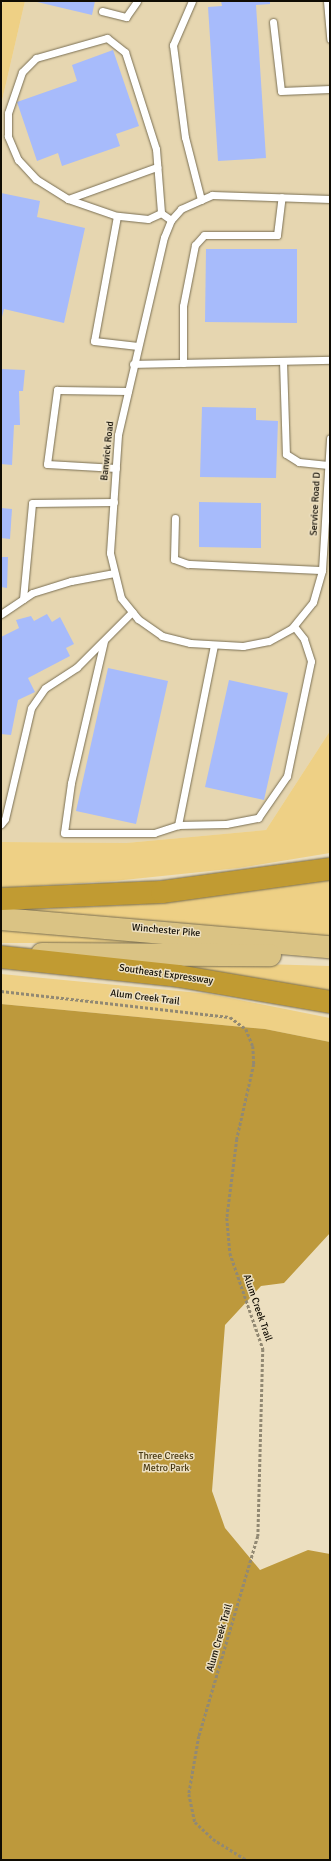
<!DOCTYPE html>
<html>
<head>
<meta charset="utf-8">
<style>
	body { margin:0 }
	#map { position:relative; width:331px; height:1861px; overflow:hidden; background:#ecdfc0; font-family:Signika,sans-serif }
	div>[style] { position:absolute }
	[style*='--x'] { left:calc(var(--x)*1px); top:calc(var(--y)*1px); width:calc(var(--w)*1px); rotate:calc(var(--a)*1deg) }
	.built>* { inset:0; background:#e6d6b0 }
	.green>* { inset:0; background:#eed085 }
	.forest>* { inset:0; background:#bd993c }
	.building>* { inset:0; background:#a7bbfb }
	.path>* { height:2.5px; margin-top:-1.25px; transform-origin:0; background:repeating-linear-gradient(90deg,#928973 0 3px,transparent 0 5px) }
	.roads { filter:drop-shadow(0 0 1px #7a6f53) drop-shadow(0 0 1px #7a6f53) }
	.service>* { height:7px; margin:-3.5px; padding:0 3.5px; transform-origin:3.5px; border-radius:3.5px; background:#fff }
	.primary>* { height:22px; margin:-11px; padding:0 11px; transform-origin:11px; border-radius:11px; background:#dac384 }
	.motorway>* { height:22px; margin:-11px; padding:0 11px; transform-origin:11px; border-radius:11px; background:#c19b32 }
	span { translate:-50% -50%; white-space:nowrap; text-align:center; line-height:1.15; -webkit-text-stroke:3px #ecdfc0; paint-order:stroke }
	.street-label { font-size:10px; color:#100c03 }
	.park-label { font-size:10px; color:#473811 }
	.frame { position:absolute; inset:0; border:2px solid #100c03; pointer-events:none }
</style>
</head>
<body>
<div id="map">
	<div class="built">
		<div style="clip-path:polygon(25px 1px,330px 1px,330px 731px,266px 830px,126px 843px,1px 842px,1px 105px)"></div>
	</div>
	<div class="green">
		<div style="clip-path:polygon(3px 1px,25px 1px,1px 105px,1px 12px)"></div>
		<div style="clip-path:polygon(330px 731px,330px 853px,239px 868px,114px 881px,1px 888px,1px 842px,126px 843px,266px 830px)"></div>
		<div style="clip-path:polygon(330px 878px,330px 939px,157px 921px,28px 915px,27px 910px,126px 905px)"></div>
		<div style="clip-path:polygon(1px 926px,193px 943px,1px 943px)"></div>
		<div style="clip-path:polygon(155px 961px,330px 966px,330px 993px)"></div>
		<div style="clip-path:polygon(1px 974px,210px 994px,330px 1018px,330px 1042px,265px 1029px,1px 1004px)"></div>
	</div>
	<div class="forest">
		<div style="clip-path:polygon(1px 1004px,265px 1029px,330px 1042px,330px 1233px,284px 1283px,261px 1286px,225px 1325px,212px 1491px,225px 1528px,260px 1570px,308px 1550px,330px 1554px,330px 1860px,1px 1860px)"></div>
	</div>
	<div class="building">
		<div style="clip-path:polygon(33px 1px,95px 1px,92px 15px)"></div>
		<div style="clip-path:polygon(221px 1px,270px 1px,270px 4px,256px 5px,266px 158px,218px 161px,208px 7px,222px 6px)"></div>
		<div style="clip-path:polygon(113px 50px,139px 126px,116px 134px,120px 146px,62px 166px,58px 153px,37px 161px,17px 102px,77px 81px,72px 65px)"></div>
		<div style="clip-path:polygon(1px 193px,40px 201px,37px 217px,85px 228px,64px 323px,4px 309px,1px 321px)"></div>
		<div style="clip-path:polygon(206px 249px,297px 249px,297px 323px,205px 322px)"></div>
		<div style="clip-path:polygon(1px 369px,25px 370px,23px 391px,19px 391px,20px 425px,14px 425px,12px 465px,1px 464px)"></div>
		<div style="clip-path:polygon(202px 407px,256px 408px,256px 420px,278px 421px,276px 478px,200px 477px)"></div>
		<div style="clip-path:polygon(199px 502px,261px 503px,261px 548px,199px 547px)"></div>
		<div style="clip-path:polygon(1px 508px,12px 509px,10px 539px,1px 538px)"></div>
		<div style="clip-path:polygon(1px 557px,8px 557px,7px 588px,1px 587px)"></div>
		<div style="clip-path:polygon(47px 614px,52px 622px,60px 617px,74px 644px,66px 648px,70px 656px,28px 678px,35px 692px,18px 700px,11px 735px,1px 734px,1px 637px,19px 628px,16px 620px,31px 616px,34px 621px)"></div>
		<div style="clip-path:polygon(108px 668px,168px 681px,136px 824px,76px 811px)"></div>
		<div style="clip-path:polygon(229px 680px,288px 693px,264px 800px,205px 787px)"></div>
	</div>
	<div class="path">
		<div style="--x:1;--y:991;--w:230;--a:6.5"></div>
		<div style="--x:230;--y:1017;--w:20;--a:37"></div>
		<div style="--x:246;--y:1029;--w:18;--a:68"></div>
		<div style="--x:253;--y:1046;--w:18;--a:87"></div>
		<div style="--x:254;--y:1064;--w:77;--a:102.8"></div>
		<div style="--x:237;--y:1139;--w:80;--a:97.2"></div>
		<div style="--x:227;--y:1218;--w:35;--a:85"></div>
		<div style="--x:230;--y:1253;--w:102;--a:71"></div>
		<div style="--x:263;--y:1349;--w:187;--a:91.5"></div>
		<div style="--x:258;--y:1536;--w:209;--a:106.4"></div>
		<div style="--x:199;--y:1736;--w:59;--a:99.8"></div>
		<div style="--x:189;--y:1794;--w:29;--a:78"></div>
		<div style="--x:195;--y:1822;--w:25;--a:43"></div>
		<div style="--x:213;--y:1839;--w:39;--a:32"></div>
	</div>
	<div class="roads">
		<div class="service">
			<div style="--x:192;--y:1;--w:48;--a:113.4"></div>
			<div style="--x:173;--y:45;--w:93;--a:82.6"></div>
			<div style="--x:185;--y:137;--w:65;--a:75.7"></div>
			<div style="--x:327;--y:1;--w:38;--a:85"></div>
			<div style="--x:102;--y:11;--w:25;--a:14"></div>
			<div style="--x:126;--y:17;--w:19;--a:-55"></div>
			<div style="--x:273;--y:22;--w:69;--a:83.4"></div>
			<div style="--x:281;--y:91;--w:49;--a:-2.3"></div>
			<div style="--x:68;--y:199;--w:95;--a:-19.8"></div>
			<div style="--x:330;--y:199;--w:118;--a:-178.1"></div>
			<div style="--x:212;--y:195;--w:34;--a:156"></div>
			<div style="--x:181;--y:209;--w:15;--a:132"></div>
			<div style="--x:171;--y:220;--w:18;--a:112"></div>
			<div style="--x:164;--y:237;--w:203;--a:103.1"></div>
			<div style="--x:118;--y:435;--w:118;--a:93.9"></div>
			<div style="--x:110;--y:553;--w:46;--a:76.3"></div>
			<div style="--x:121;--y:598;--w:27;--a:51"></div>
			<div style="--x:138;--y:619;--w:29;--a:35"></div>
			<div style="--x:162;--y:636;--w:29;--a:14"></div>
			<div style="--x:190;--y:643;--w:53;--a:3.2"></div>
			<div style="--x:243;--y:646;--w:26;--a:-11"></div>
			<div style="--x:269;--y:641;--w:26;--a:-29"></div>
			<div style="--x:292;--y:628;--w:33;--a:-51"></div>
			<div style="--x:313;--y:602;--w:33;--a:-74"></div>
			<div style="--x:322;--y:570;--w:132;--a:-86.5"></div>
			<div style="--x:161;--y:213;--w:14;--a:155"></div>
			<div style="--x:148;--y:219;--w:31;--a:-174"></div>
			<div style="--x:117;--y:216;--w:52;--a:-160.9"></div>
			<div style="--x:68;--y:199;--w:38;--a:-148"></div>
			<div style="--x:36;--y:179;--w:26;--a:-133"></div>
			<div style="--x:18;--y:160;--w:26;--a:-113"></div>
			<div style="--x:8;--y:136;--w:23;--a:-90"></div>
			<div style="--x:8;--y:113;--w:43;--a:-71.1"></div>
			<div style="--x:22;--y:72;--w:20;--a:-45"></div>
			<div style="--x:36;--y:58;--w:74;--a:-15.7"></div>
			<div style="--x:107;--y:38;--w:23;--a:38"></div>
			<div style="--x:125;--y:52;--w:102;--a:72.3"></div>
			<div style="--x:156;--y:149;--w:64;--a:85.5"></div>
			<div style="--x:161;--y:213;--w:12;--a:35"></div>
			<div style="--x:117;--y:216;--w:127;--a:100.4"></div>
			<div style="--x:94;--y:341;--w:44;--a:6.5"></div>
			<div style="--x:283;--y:361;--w:93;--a:88.2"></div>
			<div style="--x:286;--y:454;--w:15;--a:32"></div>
			<div style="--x:299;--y:462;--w:29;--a:6"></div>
			<div style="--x:183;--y:363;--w:57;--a:-90"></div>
			<div style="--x:183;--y:306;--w:62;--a:-78.9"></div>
			<div style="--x:195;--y:245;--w:13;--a:-48"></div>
			<div style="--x:204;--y:235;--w:73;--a:0"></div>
			<div style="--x:277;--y:235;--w:38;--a:-83"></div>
			<div style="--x:133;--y:364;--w:197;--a:-1.2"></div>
			<div style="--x:116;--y:468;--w:69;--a:-176.7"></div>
			<div style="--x:47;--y:464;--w:75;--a:-82.3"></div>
			<div style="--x:57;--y:390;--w:71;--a:0.8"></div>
			<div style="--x:175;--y:518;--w:41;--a:91.4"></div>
			<div style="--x:174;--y:559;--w:15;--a:20"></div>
			<div style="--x:188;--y:564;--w:134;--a:2.6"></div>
			<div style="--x:23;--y:599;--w:96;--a:-84.6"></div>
			<div style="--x:32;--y:503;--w:82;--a:-0.7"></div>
			<div style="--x:1;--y:614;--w:37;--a:-34"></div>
			<div style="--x:32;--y:593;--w:41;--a:-17.1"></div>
			<div style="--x:71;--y:581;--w:44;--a:-10.5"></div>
			<div style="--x:104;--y:641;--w:146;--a:103.1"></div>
			<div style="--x:71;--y:783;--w:50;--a:98"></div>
			<div style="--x:64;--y:833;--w:90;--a:0"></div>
			<div style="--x:154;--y:833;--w:25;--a:-18"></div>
			<div style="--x:214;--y:645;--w:184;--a:101.3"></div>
			<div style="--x:178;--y:825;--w:48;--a:-1.2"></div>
			<div style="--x:226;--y:824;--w:33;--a:-11"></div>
			<div style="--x:258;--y:818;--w:51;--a:-55.4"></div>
			<div style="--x:287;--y:776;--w:117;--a:-78.2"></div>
			<div style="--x:311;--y:661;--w:23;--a:-108"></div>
			<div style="--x:304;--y:639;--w:16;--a:-128"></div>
			<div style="--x:1;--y:824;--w:6;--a:-51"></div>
			<div style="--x:5;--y:819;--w:114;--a:-76.8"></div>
			<div style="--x:31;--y:708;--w:24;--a:-55"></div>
			<div style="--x:45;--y:688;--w:38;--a:-33"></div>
			<div style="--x:77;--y:667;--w:78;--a:-45"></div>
		</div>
		<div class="primary">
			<div style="--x:1;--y:919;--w:330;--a:4.9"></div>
			<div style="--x:42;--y:954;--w:228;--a:0.3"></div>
		</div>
		<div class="motorway">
			<div style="--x:1;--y:899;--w:161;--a:-2.5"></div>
			<div style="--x:162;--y:892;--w:170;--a:-7.8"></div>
			<div style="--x:1;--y:957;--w:178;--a:6.1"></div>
			<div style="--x:178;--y:976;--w:154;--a:9.7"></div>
		</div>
	</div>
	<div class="street-label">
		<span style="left:108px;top:451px;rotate:-84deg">Banwick Road</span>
		<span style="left:316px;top:504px;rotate:-87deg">Service Road D</span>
		<span style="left:166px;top:931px;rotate:5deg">Winchester Pike</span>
		<span style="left:166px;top:975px;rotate:8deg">Southeast Expressway</span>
		<span style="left:145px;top:998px;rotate:7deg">Alum Creek Trail</span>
		<span style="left:257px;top:1308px;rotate:71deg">Alum Creek Trail</span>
		<span style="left:220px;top:1638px;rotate:-74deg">Alum Creek Trail</span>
	</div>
	<div class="park-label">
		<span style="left:166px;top:1462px">Three Creeks<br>Metro Park</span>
	</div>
	<div class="frame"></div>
</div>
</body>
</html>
